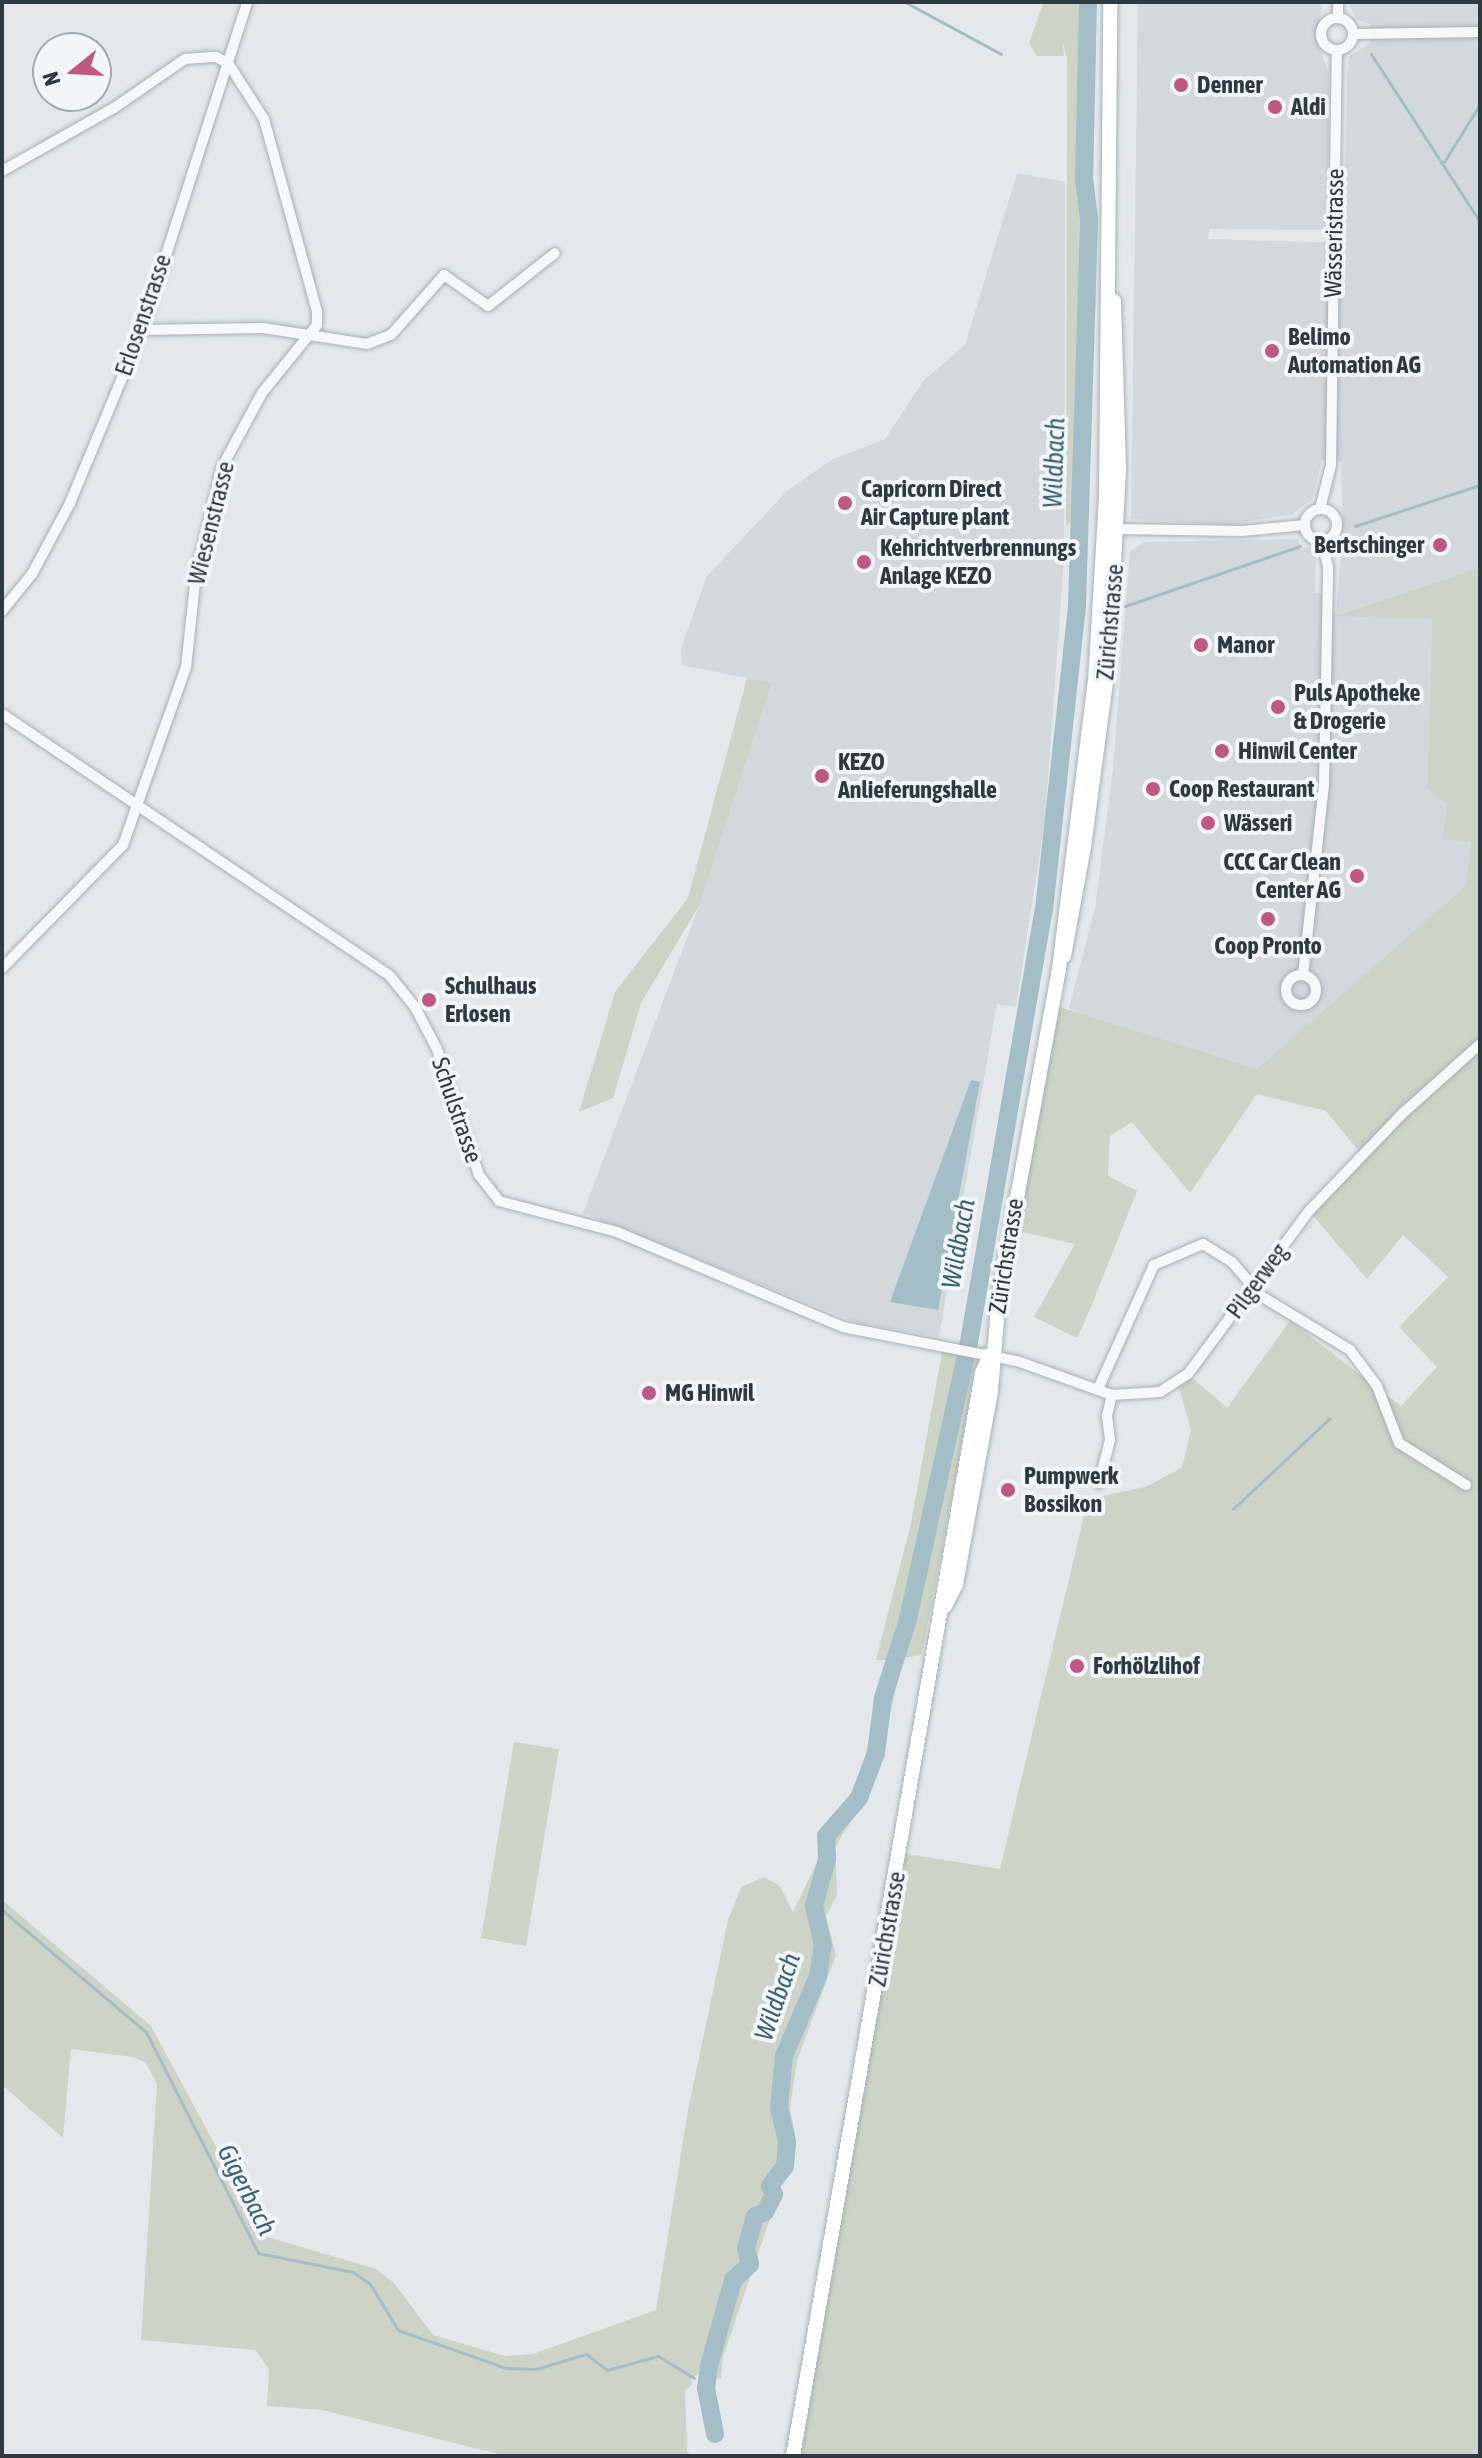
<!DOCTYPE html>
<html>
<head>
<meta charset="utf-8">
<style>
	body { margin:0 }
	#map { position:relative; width:1482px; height:2458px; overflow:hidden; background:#e4e8ea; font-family:"Asap Condensed",sans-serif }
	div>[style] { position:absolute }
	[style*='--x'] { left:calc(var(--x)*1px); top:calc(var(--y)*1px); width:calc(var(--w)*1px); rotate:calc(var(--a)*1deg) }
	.built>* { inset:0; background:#d2d8dc }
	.green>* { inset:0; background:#cdd3c6 }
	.water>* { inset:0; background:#a3bec6 }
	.stream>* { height:3px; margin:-1.5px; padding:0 1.5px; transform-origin:1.5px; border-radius:1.5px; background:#a3bec6 }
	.river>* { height:18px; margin:-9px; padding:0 9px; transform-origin:9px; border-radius:9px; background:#a3bec6 }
	.roads { filter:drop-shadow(0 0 2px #a9b0b4) drop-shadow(0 0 2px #a9b0b4) }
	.minor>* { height:10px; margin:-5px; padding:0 5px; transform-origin:5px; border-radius:5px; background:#f6f8f9 }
	.minor>.ring { margin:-5px; padding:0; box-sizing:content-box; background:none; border:10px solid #f6f8f9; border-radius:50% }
	.major>* { height:14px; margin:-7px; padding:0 7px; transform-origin:7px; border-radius:7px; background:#fff }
	.dots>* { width:22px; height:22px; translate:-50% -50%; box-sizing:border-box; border:4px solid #f3f6f8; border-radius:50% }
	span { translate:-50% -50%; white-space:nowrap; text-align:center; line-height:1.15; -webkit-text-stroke:8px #f3f6f8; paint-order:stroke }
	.poi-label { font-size:24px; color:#2d3a41; font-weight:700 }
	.left { translate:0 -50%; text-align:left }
	.right { translate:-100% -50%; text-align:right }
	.street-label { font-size:24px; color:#2d3a41 }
	.water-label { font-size:26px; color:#3b6270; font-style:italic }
	.frame { position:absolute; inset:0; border:4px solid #2d3a41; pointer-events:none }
	.north { position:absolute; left:32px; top:32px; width:80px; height:80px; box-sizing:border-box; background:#f3f6f8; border:2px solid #a4abaf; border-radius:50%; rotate:252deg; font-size:22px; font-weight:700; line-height:32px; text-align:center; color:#2d3a41 }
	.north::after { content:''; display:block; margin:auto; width:28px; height:36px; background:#c15785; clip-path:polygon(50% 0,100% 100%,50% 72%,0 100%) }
</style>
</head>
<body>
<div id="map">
	<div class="built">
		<div style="clip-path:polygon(1138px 2px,1323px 2px,1316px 37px,1329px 75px,1327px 230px,1209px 229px,1208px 239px,1344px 243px,1347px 75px,1350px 55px,1371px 43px,1370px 24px,1357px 20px,1348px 2px,1480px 2px,1480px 567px,1339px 615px,1432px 619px,1427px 789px,1447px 804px,1471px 842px,1467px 886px,1257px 1069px,1100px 1024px,1069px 1008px,1095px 908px,1113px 769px,1130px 551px,1145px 542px,1298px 539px,1301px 549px,1310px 547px,1316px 555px,1315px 593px,1323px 594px,1336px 614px,1343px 527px,1341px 461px,1322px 460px,1312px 499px,1293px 514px,1227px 525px,1131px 519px)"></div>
		<div style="clip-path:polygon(1017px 173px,1065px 182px,1064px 559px,1045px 820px,1016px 1007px,997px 1004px,939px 1337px,858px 1323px,583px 1213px,699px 906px,772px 683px,682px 665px,681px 648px,707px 576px,787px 491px,831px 460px,885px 439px,924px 380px,965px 345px)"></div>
	</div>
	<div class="green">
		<div style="clip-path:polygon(1044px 2px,1096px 2px,1088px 496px,1066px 528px,1067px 59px,1063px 42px,1064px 56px,1037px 56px,1029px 43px)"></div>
		<div style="clip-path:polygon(1480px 567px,1480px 2456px,793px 2456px,901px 1853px,1000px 1869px,1088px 1499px,1145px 1487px,1182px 1468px,1191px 1430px,1178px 1383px,1188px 1374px,1227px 1408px,1290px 1321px,1401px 1406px,1437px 1367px,1399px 1327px,1448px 1277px,1403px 1235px,1367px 1279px,1309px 1211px,1362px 1155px,1326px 1111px,1257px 1094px,1190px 1193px,1132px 1122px,1110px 1136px,1108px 1176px,1137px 1191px,1091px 1307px,1077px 1338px,1034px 1317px,1075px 1244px,1010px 1229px,1053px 1005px,1257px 1069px,1466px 886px,1471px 842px,1443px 839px,1447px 804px,1427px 789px,1432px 619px,1336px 616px)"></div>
		<div style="clip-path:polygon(747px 678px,772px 683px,699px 906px,641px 1003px,613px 1098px,579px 1112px,615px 992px,688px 898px)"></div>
		<div style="clip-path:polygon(943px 1347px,979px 1353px,922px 1655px,903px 1658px,874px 1784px,835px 1847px,837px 1895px,826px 1916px,836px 1955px,797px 2061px,790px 2108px,795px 2135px,791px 2157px,723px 2357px,721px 2378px,710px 2380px,711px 2367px,691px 2378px,692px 2385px,685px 2390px,687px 2452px,694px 2456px,506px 2456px,322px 2410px,267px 2406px,269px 2369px,255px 2350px,141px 2340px,157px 2084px,146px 2063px,133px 2057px,71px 2049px,63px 2138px,2px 2085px,2px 1900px,151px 2026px,264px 2236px,376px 2269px,394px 2283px,433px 2335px,505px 2356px,533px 2354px,656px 2310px,688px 2110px,728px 1920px,741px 1887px,764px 1877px,780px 1886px,793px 1912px,820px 1856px,818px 1841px,858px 1786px,888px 1660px,876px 1660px,911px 1523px)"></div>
		<div style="clip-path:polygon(514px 1742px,559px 1749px,526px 1946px,481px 1938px)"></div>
	</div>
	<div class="water">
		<div style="clip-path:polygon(971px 1080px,980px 1082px,938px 1310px,890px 1302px)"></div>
	</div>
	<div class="stream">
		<div style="--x:905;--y:2;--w:109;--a:28.4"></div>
		<div style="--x:1371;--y:54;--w:200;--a:57"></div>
		<div style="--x:1444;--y:162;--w:68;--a:-58.2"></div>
		<div style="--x:1355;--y:526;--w:132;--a:-18.2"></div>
		<div style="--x:1125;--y:606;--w:185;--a:-18.9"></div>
		<div style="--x:1233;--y:1509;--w:132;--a:-43.2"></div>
		<div style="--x:2;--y:1910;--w:189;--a:40.3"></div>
		<div style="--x:146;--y:2032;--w:248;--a:63.1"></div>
		<div style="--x:258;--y:2253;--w:97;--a:11.3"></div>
		<div style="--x:353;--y:2272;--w:21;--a:35"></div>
		<div style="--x:370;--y:2284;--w:54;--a:58.7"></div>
		<div style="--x:398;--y:2330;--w:114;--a:19.4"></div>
		<div style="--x:506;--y:2368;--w:30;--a:2"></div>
		<div style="--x:536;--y:2369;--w:52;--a:-16.7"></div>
		<div style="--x:586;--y:2354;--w:26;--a:37"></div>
		<div style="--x:607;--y:2370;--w:53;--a:-15.4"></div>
		<div style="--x:658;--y:2356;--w:42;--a:31.4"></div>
	</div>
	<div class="river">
		<div style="--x:715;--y:2434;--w:47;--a:-101.1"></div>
		<div style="--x:706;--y:2388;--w:22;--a:-82"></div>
		<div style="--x:709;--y:2366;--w:89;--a:-74.4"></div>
		<div style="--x:733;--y:2280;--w:23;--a:-43"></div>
		<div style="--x:750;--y:2264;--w:16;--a:-104"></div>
		<div style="--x:746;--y:2248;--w:33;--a:-74"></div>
		<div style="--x:755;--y:2216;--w:11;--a:-22"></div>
		<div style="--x:765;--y:2212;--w:20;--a:-63"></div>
		<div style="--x:774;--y:2194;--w:9;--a:-117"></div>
		<div style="--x:770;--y:2186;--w:25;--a:-53"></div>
		<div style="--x:785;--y:2166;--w:24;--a:-85"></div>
		<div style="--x:787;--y:2142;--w:35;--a:-103"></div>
		<div style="--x:779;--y:2108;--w:52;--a:-84.5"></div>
		<div style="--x:784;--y:2056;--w:87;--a:-67"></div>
		<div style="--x:818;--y:1976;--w:30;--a:-81"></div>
		<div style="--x:823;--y:1946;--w:41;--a:-102.7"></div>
		<div style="--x:814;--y:1906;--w:49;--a:-74.5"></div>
		<div style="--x:827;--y:1859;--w:23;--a:-92"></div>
		<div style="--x:826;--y:1836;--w:50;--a:-49"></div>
		<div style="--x:859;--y:1798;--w:48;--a:-69.3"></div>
		<div style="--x:876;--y:1753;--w:55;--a:-82.7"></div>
		<div style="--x:883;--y:1698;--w:83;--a:-72.4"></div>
		<div style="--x:908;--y:1619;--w:284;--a:-77.6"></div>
		<div style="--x:969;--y:1342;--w:438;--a:-80.2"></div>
		<div style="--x:1044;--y:910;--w:307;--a:-83.8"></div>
		<div style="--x:1077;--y:605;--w:386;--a:-88.2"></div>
		<div style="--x:1089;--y:219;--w:39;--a:-97"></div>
		<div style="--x:1084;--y:180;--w:178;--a:-88.7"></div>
	</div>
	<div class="roads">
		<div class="minor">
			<div style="--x:1338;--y:2;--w:16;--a:90"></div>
			<div class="ring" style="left:1321px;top:18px;width:22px;height:22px"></div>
			<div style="--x:1354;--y:34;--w:126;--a:-0.9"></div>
			<div style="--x:2;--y:171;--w:129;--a:-29.4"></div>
			<div style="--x:114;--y:108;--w:86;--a:-34.6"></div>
			<div style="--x:185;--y:59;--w:31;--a:-4"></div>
			<div style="--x:216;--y:57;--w:13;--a:27"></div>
			<div style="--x:228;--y:63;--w:67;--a:57.3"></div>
			<div style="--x:264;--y:119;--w:199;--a:74.6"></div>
			<div style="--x:317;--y:311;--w:14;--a:90"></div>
			<div style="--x:317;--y:325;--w:87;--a:129"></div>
			<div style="--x:262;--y:393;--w:84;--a:118.4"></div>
			<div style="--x:222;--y:467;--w:110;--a:103.7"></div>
			<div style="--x:196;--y:574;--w:94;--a:96.1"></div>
			<div style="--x:186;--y:667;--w:189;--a:109.5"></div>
			<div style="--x:123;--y:845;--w:173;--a:134.5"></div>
			<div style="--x:142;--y:330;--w:121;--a:-0.9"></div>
			<div style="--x:263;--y:328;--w:105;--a:8.7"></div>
			<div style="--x:367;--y:344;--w:26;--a:-21"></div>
			<div style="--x:391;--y:335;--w:80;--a:-48.5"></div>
			<div style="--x:444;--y:275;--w:54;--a:35.2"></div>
			<div style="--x:488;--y:306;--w:85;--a:-38.3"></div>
			<div style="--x:1320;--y:509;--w:45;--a:-76"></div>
			<div style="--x:1331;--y:465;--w:414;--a:-89.2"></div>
			<div class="ring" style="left:1305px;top:509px;width:22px;height:22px"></div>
			<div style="--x:1117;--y:529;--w:125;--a:0.9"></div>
			<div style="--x:1242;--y:531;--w:63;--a:-5.4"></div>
			<div style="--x:2;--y:611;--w:48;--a:-51"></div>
			<div style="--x:32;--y:574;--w:81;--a:-61.8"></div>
			<div style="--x:70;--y:503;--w:187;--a:-67.4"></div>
			<div style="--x:142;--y:330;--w:344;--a:-72.2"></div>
			<div style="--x:2;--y:714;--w:468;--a:34"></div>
			<div style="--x:390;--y:976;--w:40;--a:51"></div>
			<div style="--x:415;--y:1007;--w:47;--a:62.4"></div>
			<div style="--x:437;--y:1049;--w:133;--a:71.6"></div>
			<div style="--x:479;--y:1175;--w:33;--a:52"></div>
			<div style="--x:499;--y:1201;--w:122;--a:14.7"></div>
			<div style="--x:617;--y:1232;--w:245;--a:22.8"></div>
			<div style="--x:843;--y:1327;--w:177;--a:11.1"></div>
			<div style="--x:1017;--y:1361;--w:101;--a:19.7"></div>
			<div style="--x:1112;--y:1395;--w:48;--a:-3.6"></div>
			<div style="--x:1160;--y:1392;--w:33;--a:-33"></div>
			<div style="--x:1188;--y:1374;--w:203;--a:-53.4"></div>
			<div style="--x:1309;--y:1211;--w:133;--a:-46.2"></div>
			<div style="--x:1401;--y:1115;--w:106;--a:-41.9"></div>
			<div style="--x:1303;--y:975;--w:192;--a:-83.7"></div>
			<div style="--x:1324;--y:784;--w:217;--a:-88.9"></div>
			<div style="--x:1328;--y:567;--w:27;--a:-103"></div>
			<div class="ring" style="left:1286px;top:975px;width:20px;height:20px"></div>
			<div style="--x:1098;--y:1389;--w:136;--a:-65.7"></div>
			<div style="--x:1154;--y:1265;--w:53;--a:-23.2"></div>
			<div style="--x:1203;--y:1244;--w:34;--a:32"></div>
			<div style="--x:1232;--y:1262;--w:45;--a:49.5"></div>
			<div style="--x:1261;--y:1296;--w:104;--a:31.2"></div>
			<div style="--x:1350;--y:1350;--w:45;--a:53.1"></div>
			<div style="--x:1377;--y:1386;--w:61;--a:68.9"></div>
			<div style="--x:1399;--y:1443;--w:79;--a:32.1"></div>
			<div style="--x:1099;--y:1483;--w:44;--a:-75.7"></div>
			<div style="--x:1110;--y:1440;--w:24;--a:-97"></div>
			<div style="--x:1107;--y:1416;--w:22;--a:-77"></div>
		</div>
		<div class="major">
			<div style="--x:1064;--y:956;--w:111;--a:-79.6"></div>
			<div style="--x:1084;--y:847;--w:190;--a:-82.4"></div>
			<div style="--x:1109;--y:659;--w:190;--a:-87"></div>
			<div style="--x:1119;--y:469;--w:168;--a:-91.7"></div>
			<div style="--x:945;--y:1606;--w:25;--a:-63"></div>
			<div style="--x:956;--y:1584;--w:196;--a:-79.7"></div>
			<div style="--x:991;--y:1391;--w:95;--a:-85.2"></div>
			<div style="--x:999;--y:1296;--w:332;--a:-79.6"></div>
			<div style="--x:1059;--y:969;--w:289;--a:-82.9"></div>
			<div style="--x:1095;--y:682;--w:183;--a:-86.6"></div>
			<div style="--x:1106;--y:499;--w:497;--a:-89.5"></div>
			<div style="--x:793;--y:2456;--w:1099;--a:-80.1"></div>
			<div style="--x:982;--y:1373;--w:20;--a:-66"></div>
		</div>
	</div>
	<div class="dots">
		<div style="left:1181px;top:85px;background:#c15785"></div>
		<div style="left:1275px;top:107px;background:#c15785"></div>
		<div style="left:1272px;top:351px;background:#c15785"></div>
		<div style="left:845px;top:503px;background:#c15785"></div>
		<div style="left:1440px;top:545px;background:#c15785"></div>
		<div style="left:864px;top:562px;background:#c15785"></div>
		<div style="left:1201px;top:645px;background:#c15785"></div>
		<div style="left:1278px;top:707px;background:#c15785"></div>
		<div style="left:1222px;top:751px;background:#c15785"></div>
		<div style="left:822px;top:776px;background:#c15785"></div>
		<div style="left:1153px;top:789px;background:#c15785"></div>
		<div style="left:1208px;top:823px;background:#c15785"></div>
		<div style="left:1357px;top:876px;background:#c15785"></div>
		<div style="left:1268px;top:919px;background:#c15785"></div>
		<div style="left:429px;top:1000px;background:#c15785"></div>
		<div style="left:649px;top:1393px;background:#c15785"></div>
		<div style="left:1008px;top:1490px;background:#c15785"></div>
		<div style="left:1077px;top:1666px;background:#c15785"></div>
	</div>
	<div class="poi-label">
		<span class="left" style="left:1197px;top:85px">Denner</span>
		<span class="left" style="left:1291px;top:107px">Aldi</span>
		<span class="left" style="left:1288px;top:351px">Belimo<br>Automation AG</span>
		<span class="left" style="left:861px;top:503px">Capricorn Direct<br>Air Capture plant</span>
		<span class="right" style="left:1424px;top:545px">Bertschinger</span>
		<span class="left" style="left:880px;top:562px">Kehrichtverbrennungs<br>Anlage KEZO</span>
		<span class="left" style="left:1217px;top:645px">Manor</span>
		<span class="left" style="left:1294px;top:707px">Puls Apotheke<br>&amp; Drogerie</span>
		<span class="left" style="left:1238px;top:751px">Hinwil Center</span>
		<span class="left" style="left:838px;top:776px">KEZO<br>Anlieferungshalle</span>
		<span class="left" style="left:1169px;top:789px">Coop Restaurant</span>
		<span class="left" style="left:1224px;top:823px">Wässeri</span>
		<span class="right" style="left:1341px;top:876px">CCC Car Clean<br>Center AG</span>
		<span style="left:1268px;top:946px">Coop Pronto</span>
		<span class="left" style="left:445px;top:1000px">Schulhaus<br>Erlosen</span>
		<span class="left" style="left:665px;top:1393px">MG Hinwil</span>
		<span class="left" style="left:1024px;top:1490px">Pumpwerk<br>Bossikon</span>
		<span class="left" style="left:1093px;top:1666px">Forhölzlihof</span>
	</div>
	<div class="street-label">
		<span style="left:1334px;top:233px;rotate:-89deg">Wässeristrasse</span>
		<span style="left:143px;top:315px;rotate:-71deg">Erlosenstrasse</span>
		<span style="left:211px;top:523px;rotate:-76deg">Wiesenstrasse</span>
		<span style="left:1110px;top:622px;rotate:-85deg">Zürichstrasse</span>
		<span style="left:457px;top:1110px;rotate:71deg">Schulstrasse</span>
		<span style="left:1006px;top:1256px;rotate:-81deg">Zürichstrasse</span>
		<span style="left:1257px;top:1281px;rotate:-54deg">Pilgerweg</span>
		<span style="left:887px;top:1929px;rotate:-80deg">Zürichstrasse</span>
	</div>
	<div class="water-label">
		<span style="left:1055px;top:463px;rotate:-88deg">Wildbach</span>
		<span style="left:959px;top:1244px;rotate:-80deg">Wildbach</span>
		<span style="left:778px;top:1997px;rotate:-71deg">Wildbach</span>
		<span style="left:246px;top:2190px;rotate:63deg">Gigerbach</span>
	</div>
	<div class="frame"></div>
	<div class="north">N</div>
</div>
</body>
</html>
